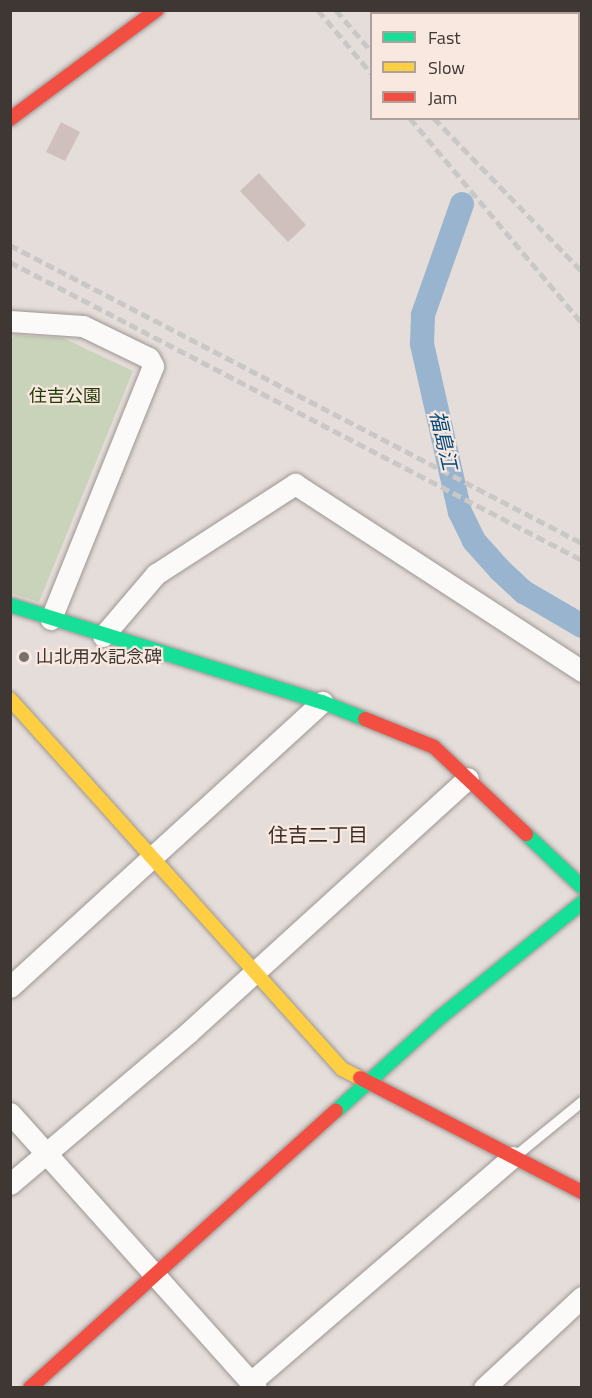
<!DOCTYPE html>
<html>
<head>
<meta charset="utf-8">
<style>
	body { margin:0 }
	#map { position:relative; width:592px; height:1398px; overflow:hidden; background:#e5ddd9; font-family:"Titillium Web","Noto Sans JP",sans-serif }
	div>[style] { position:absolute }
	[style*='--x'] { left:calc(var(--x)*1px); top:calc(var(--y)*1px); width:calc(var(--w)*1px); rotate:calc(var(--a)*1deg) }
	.green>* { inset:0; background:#c8d3b9 }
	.canal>* { height:24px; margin:-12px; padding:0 12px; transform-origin:12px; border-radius:12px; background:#99b4ce }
	.building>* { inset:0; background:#d0c0bd }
	.roads { filter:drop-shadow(0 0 2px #9c9693) drop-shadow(0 0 2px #9c9693) }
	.lane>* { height:10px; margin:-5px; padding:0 5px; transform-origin:5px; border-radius:5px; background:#fbfaf9 }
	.street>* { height:21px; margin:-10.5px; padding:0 10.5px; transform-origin:10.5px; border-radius:10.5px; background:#fbfaf9 }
	.fast>* { height:14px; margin:-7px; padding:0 7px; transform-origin:7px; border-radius:7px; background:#16e098 }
	.slow>* { height:14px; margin:-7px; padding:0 7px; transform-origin:7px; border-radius:7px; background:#ffcf43 }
	.jam>* { height:14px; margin:-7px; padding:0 7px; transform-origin:7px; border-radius:7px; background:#f24e42 }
	.rail>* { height:4.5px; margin-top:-2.25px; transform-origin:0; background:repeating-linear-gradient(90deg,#cac8c6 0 9px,transparent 0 13.5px) }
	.dots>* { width:16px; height:16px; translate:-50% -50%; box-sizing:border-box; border:3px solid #f8e8e0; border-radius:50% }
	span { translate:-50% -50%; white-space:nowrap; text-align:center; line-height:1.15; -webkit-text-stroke:4.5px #f8e8e0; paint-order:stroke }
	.park-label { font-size:18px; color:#1f3904 }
	.poi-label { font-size:18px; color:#3e3734 }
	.left { translate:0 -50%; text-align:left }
	.water-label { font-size:20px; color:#00497b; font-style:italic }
	.neighbourhood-label { font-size:20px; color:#392d27 }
	.frame { position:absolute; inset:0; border:12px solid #3e3734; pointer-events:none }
	.legend { position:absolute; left:370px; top:12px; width:210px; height:108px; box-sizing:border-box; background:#f8e8e0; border:2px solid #aea19b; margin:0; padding:8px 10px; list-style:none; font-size:18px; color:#3e3734 }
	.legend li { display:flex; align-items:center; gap:12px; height:30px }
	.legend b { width:30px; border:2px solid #aea19b }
</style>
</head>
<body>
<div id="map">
	<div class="green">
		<div style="clip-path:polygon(15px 335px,63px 338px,133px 371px,39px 602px,11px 593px,10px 340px)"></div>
	</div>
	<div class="canal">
		<div style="--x:462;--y:204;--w:118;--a:109.4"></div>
		<div style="--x:423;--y:315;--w:29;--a:92"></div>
		<div style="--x:422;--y:344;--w:172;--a:77.3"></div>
		<div style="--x:460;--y:512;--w:32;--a:64"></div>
		<div style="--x:474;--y:541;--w:39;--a:48"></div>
		<div style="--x:500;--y:570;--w:33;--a:43"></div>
		<div style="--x:524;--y:592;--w:67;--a:30.4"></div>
	</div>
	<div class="building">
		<div style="clip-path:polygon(61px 122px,80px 132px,65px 161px,46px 152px)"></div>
		<div style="clip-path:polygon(259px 173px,306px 225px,288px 242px,240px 191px)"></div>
	</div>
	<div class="roads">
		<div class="lane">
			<div style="--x:517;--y:1155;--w:84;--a:-39.2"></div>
		</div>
		<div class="street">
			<div style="--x:10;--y:321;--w:73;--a:3.9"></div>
			<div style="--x:83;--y:326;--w:73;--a:25.9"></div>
			<div style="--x:149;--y:358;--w:9;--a:63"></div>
			<div style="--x:153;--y:366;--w:273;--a:112"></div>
			<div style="--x:103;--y:636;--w:82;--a:-49.5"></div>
			<div style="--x:156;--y:574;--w:166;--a:-32.9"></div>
			<div style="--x:295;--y:484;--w:343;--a:33.1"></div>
			<div style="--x:10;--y:987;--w:423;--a:-42.4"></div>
			<div style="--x:10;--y:1113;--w:369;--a:48.2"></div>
			<div style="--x:10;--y:1184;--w:235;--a:-40.3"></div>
			<div style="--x:189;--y:1032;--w:377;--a:-42.3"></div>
			<div style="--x:251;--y:1382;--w:345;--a:-40.7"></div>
			<div style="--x:484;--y:1388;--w:134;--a:-42.9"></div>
		</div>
		<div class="fast">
			<div style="--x:10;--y:605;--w:327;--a:17.3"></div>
			<div style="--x:322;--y:702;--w:46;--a:21.6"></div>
			<div style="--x:526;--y:834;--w:77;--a:43.4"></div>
			<div style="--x:336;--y:1111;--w:137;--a:-42"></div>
			<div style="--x:438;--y:1019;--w:185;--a:-38.9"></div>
		</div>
		<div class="slow">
			<div style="--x:10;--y:699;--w:497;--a:48.1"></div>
			<div style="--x:342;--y:1069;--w:20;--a:27"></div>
		</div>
		<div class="jam">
			<div style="--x:10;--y:119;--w:183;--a:-36.6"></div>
			<div style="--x:365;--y:719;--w:74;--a:22.1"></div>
			<div style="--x:434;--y:747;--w:127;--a:43.4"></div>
			<div style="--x:360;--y:1078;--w:250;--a:27.2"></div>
			<div style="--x:30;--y:1388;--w:413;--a:-42.2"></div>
		</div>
	</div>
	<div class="rail">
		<div style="--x:318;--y:10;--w:84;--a:49.8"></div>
		<div style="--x:336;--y:10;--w:55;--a:49.4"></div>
		<div style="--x:410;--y:118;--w:268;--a:50"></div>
		<div style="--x:434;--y:118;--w:213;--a:46"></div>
		<div style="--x:10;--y:245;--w:645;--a:27.52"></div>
		<div style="--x:10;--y:262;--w:645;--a:27.52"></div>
	</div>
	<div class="dots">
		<div style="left:24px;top:657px;background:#78716e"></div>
	</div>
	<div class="park-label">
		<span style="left:65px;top:396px">住吉公園</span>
	</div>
	<div class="poi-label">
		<span class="left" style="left:36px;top:657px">山北用水記念碑</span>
	</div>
	<div class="water-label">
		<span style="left:444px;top:440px;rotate:77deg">福島江</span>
	</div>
	<div class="neighbourhood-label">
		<span style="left:318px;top:834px">住吉二丁目</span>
	</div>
	<div class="frame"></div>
	<ul class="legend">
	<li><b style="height:8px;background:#16e098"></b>Fast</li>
	<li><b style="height:8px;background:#ffcf43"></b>Slow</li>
	<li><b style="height:8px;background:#f24e42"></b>Jam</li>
	</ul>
</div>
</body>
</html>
